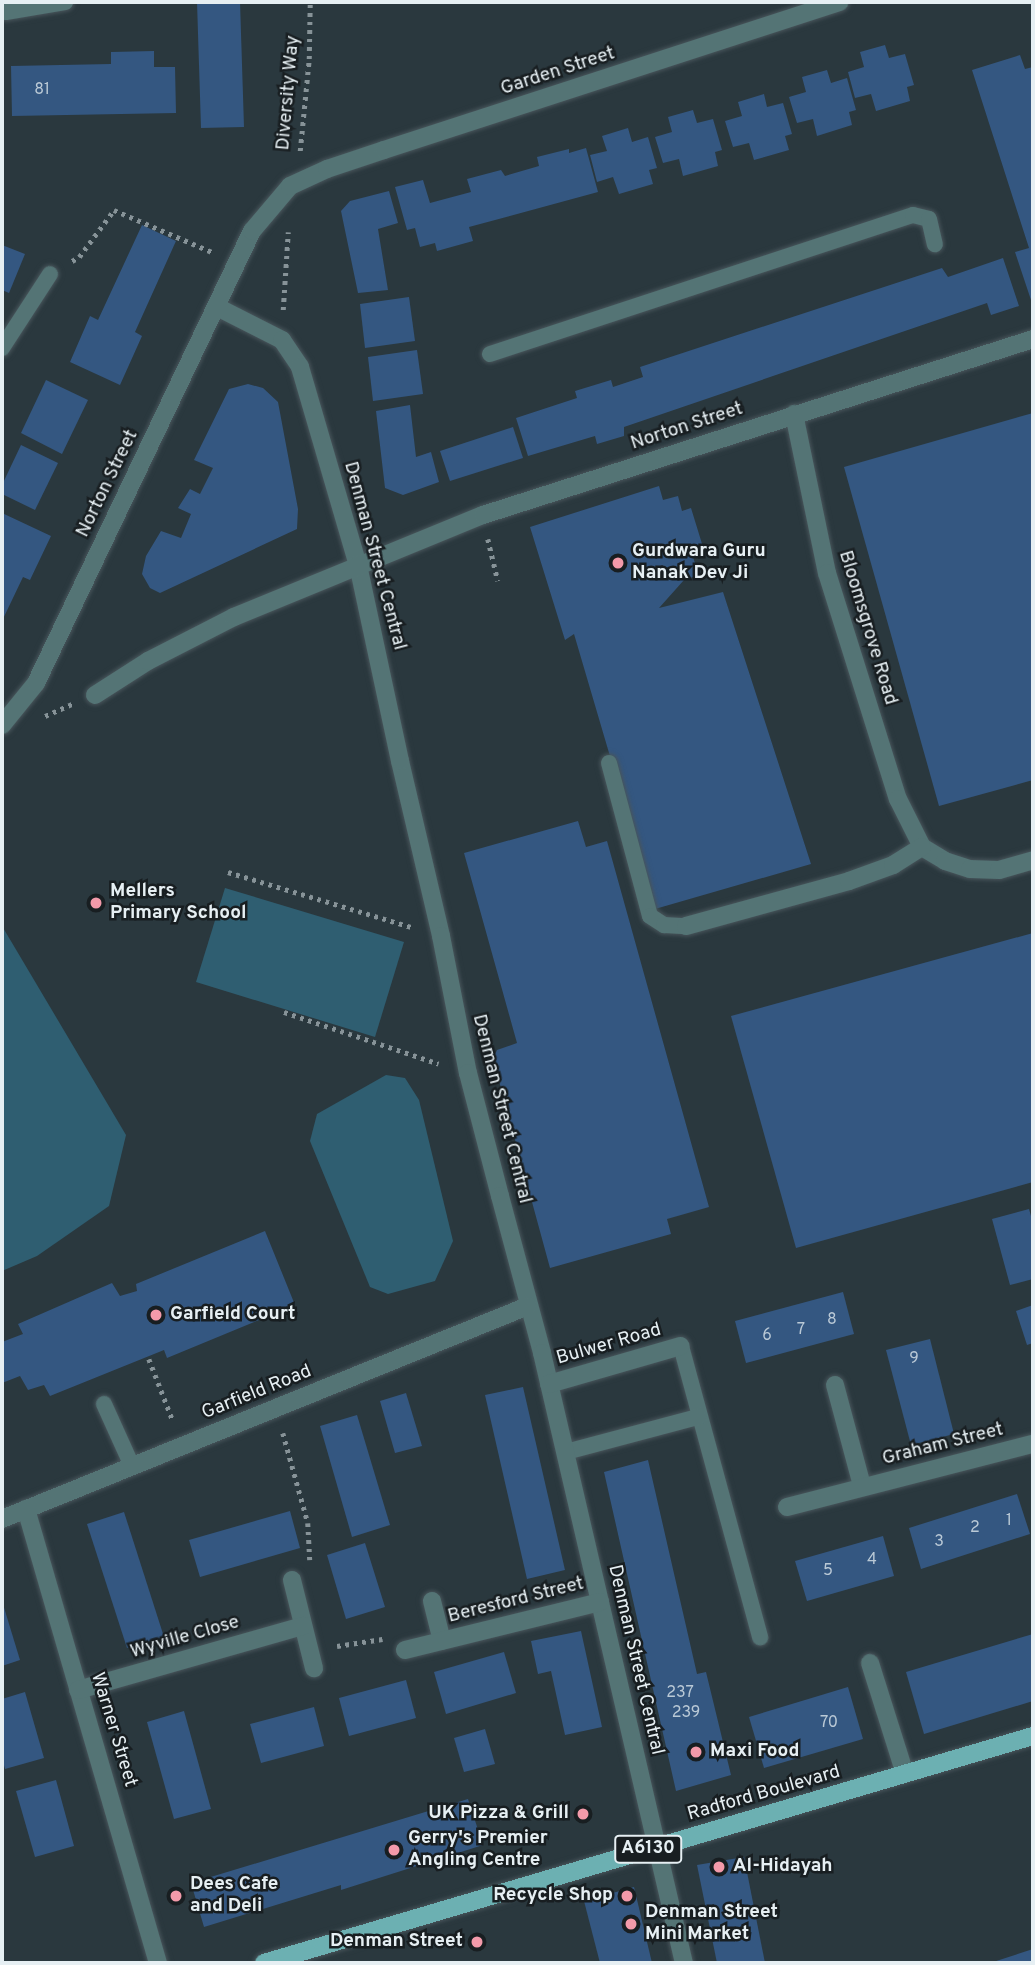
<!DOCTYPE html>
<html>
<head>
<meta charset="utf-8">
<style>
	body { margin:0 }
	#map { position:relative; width:1035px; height:1965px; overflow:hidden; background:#2a383e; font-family:Overpass,sans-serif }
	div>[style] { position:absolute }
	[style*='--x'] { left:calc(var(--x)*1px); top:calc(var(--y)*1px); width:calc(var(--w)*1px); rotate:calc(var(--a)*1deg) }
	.green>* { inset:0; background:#2f5e71 }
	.building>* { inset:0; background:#345781 }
	.path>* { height:4.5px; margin-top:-2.25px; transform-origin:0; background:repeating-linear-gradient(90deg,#879398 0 3.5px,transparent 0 8.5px) }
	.roads { filter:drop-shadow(0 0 2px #48555b) drop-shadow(0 0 2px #48555b) }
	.service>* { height:16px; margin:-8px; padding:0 8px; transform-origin:8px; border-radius:8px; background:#547475 }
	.pedestrian>* { height:18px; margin:-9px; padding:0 9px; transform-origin:9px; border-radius:9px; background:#547475 }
	.minor>* { height:18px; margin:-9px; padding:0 9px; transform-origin:9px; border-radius:9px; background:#547475 }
	.primary>* { height:18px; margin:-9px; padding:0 9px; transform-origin:9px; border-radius:9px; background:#6cb0b2 }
	.dots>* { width:19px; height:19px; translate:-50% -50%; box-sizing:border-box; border:4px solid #181e21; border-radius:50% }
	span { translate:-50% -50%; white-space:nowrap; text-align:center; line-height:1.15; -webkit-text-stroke:5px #181e21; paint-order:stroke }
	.number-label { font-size:16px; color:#bac9d6 }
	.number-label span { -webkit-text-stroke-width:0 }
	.shield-label span { padding:2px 5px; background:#181e21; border:2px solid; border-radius:5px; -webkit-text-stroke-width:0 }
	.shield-label { font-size:18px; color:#e6eff3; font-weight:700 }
	.street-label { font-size:19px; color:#e6eff3 }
	.poi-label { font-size:19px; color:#e6eff3; font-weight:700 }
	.left { translate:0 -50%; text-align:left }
	.right { translate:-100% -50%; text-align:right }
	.frame { position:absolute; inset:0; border:4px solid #e6eff3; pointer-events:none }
</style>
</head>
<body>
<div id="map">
	<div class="green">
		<div style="clip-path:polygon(225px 888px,404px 942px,375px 1037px,196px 982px)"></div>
		<div style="clip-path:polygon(2px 926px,126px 1135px,109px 1206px,37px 1256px,2px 1271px)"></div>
		<div style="clip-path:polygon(386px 1075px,405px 1078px,419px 1100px,453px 1241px,435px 1281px,388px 1294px,370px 1287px,310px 1141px,317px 1114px)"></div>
	</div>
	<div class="building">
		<div style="clip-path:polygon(197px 2px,240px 2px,244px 127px,201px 128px)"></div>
		<div style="clip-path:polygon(885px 45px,889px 58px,905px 54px,914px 85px,907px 87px,910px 101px,876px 111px,871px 94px,855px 98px,848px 72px,864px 67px,860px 52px)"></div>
		<div style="clip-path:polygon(154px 51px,154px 67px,175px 67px,176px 113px,12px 116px,11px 66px,111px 64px,111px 52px)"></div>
		<div style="clip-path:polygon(1020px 55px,1025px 69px,1033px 67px,1033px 306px,1015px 252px,1029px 248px,972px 70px)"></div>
		<div style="clip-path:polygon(827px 70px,831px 83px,847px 78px,856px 110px,849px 112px,852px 125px,817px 136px,813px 119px,797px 123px,789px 97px,806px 92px,802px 77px)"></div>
		<div style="clip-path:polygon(764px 94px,767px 107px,783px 103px,792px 134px,785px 136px,789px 150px,754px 160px,749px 143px,733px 147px,725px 121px,742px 116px,738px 102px)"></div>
		<div style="clip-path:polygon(693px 110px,697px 123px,713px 119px,722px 150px,715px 152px,718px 166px,683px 176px,679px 159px,663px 163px,655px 137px,672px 132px,668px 117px)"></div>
		<div style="clip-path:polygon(628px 128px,632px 142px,648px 137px,657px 168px,649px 170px,653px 184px,619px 194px,613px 177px,597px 182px,590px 155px,607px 151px,602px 136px)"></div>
		<div style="clip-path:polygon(586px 148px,598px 192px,469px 227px,473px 241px,437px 251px,435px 243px,420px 247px,415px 228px,407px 230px,395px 187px,423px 180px,430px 203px,471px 192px,467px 179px,501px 170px,505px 176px,539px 166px,537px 157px,569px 149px,569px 153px)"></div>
		<div style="clip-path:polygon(389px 191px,398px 223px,378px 229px,388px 290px,358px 293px,341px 211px,350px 201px)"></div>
		<div style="clip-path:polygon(142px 225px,176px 241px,135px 332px,142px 336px,120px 385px,70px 362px,90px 316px,98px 320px)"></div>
		<div style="clip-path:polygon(2px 245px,25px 254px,9px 293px,2px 290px)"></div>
		<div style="clip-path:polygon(1003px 258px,1019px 306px,991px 315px,987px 303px,624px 427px,624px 436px,597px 444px,595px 436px,528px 456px,516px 418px,577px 398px,575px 391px,611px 380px,613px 387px,643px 377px,640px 367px,942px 268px,948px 277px)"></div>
		<div style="clip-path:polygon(409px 297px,415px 341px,365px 348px,360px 304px)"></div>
		<div style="clip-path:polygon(417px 350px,423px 394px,373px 401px,368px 357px)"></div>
		<div style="clip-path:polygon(46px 380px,88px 400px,62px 454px,21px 433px)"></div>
		<div style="clip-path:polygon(248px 384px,263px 388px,278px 402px,298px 509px,297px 529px,160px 593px,150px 588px,142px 574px,146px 556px,161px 531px,181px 538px,191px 514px,178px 508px,190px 489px,200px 494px,213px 468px,194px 460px,229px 389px)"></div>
		<div style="clip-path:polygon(410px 405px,416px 457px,431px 452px,439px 482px,403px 495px,385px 488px,376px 411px)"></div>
		<div style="clip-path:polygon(1033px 413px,1033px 780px,939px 806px,844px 467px)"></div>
		<div style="clip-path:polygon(513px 427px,523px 458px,450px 481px,440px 451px)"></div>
		<div style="clip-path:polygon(21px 445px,58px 463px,35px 510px,2px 494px,2px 485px)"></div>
		<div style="clip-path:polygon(659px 486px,663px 500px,678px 496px,682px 511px,691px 508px,703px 547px,691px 551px,699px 575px,684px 580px,659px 608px,723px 592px,811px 864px,655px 909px,574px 634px,565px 640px,530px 527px)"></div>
		<div style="clip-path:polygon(2px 513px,51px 536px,30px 580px,23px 577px,2px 621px)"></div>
		<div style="clip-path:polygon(578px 821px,586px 847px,607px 841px,709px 1207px,667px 1219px,671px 1234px,550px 1268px,493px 1059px,497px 1050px,517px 1043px,464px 853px)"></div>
		<div style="clip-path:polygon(1033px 933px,1033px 1182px,796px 1248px,731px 1016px)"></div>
		<div style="clip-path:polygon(1029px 1209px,1033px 1223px,1033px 1279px,1010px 1285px,992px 1219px)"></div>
		<div style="clip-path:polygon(265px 1231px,295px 1305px,167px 1358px,164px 1350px,50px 1396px,44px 1385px,28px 1390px,20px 1376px,2px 1383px,2px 1342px,23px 1334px,18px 1324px,112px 1283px,120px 1296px,137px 1291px,136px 1284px)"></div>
		<div style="clip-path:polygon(843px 1292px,854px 1334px,746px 1363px,735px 1321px)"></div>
		<div style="clip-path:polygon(1033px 1305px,1033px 1343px,1027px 1345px,1016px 1311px)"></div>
		<div style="clip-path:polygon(930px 1339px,954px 1434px,911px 1445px,886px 1350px)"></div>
		<div style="clip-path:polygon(523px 1387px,565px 1570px,527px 1579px,485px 1395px)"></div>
		<div style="clip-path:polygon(406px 1393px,422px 1446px,395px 1453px,380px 1401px)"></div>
		<div style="clip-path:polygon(357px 1415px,390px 1525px,352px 1537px,320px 1426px)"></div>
		<div style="clip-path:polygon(648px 1460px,697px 1674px,706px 1672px,731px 1775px,676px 1791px,604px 1472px)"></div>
		<div style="clip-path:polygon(1017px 1494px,1030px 1534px,921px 1569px,909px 1528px)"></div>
		<div style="clip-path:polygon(290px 1511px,300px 1548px,200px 1577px,189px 1540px)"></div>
		<div style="clip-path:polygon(124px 1512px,164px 1637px,127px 1648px,87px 1524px)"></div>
		<div style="clip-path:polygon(883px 1536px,894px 1576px,807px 1601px,795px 1561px)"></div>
		<div style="clip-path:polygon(365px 1543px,385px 1607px,346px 1619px,327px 1555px)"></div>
		<div style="clip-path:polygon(2px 1601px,20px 1660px,2px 1666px)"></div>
		<div style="clip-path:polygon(581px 1631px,602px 1727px,565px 1735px,551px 1671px,538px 1674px,531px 1641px)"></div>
		<div style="clip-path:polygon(1033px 1634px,1033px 1701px,924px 1734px,906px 1672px)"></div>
		<div style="clip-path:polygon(504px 1652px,516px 1693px,446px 1714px,434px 1672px)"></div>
		<div style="clip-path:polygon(406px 1680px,416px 1718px,349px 1736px,339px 1698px)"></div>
		<div style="clip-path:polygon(848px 1687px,863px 1739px,764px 1768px,749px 1717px)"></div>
		<div style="clip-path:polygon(25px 1692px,44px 1758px,5px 1769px,2px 1758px,2px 1699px)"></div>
		<div style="clip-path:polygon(314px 1707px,324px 1746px,261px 1763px,250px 1724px)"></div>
		<div style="clip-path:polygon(184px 1711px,211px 1809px,174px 1819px,147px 1722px)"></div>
		<div style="clip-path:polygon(485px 1729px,495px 1764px,464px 1772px,454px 1738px)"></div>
		<div style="clip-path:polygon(56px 1780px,74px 1846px,35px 1857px,16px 1791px)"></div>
		<div style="clip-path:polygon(468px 1799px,483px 1845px,341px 1890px,341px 1885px,204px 1927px,191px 1883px)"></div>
		<div style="clip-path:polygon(744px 1857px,765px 1963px,717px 1963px,697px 1865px)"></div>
		<div style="clip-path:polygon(634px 1887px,652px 1963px,600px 1963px,584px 1901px)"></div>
		<div style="clip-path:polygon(1033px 1949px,1033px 1963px,990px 1963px)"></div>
	</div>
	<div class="path">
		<div style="--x:300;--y:151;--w:92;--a:-84.4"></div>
		<div style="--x:309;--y:59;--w:57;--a:-89"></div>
		<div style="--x:72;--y:261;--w:8;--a:-30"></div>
		<div style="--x:79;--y:257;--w:59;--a:-53.3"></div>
		<div style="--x:114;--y:210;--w:107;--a:23.2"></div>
		<div style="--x:283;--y:310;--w:78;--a:-86.3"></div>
		<div style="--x:488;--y:539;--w:43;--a:76.6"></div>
		<div style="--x:45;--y:716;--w:30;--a:-24"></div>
		<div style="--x:228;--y:872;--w:191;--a:16.7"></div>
		<div style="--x:284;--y:1012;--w:163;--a:18.5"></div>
		<div style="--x:149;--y:1359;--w:66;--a:68.8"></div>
		<div style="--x:283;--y:1433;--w:93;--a:74.5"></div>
		<div style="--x:308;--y:1523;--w:37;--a:87"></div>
		<div style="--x:337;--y:1646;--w:46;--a:-8.8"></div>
	</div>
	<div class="roads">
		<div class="service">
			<div style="--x:2;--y:5;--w:8;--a:60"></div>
			<div style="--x:6;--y:12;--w:60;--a:-9.6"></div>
			<div style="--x:2;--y:348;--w:88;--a:-57"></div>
			<div style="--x:490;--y:354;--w:445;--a:-18.2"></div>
			<div style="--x:913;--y:215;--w:16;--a:14"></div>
			<div style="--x:929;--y:219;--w:26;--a:77"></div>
			<div style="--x:609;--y:763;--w:158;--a:75"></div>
			<div style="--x:650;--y:916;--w:17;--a:33"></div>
			<div style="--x:664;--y:925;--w:22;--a:3"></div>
			<div style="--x:681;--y:1346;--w:302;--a:74.8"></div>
			<div style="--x:104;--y:1404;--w:68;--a:65.7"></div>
			<div style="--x:566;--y:1452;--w:137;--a:-14.9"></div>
		</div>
		<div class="pedestrian">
			<div style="--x:400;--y:761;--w:180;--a:76.8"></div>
			<div style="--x:441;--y:936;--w:140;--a:78.9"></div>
			<div style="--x:468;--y:1073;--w:127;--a:75.4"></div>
		</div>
		<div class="minor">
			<div style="--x:217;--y:307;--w:73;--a:26.9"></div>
			<div style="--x:282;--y:340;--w:32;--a:56"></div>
			<div style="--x:300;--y:367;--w:206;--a:73.7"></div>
			<div style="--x:358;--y:565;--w:200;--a:77.9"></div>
			<div style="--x:794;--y:414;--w:162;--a:78.3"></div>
			<div style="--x:827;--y:573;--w:237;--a:72.6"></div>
			<div style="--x:898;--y:799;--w:54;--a:63.4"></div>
			<div style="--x:922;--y:847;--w:27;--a:31"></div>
			<div style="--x:945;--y:861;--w:26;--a:18"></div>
			<div style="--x:970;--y:869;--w:29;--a:2"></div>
			<div style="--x:999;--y:870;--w:35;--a:-16"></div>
			<div style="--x:95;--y:695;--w:63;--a:-32.7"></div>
			<div style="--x:148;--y:661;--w:97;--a:-27.1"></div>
			<div style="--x:234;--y:617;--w:269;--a:-22.3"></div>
			<div style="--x:483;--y:515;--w:577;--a:-17.74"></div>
			<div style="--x:2;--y:725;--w:54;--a:-51"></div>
			<div style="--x:36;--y:683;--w:501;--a:-64.46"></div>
			<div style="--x:252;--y:231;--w:59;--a:-49.8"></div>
			<div style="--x:290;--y:186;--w:41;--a:-24.7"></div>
			<div style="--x:327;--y:169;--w:60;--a:-18.4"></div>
			<div style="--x:384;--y:150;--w:479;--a:-18"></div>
			<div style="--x:686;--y:926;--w:169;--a:-15.4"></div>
			<div style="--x:849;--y:881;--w:47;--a:-20"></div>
			<div style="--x:893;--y:865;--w:34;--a:-32"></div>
			<div style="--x:500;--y:1196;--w:163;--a:75"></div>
			<div style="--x:542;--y:1353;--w:626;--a:76.9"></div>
			<div style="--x:549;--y:1384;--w:137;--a:-16.1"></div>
			<div style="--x:835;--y:1385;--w:105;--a:75"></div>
			<div style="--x:787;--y:1507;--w:254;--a:-14.4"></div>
			<div style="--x:26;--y:1509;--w:473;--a:73.8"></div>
			<div style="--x:2;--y:1519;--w:567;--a:-22.05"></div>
			<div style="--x:292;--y:1580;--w:91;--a:76"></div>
			<div style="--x:432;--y:1601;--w:41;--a:76"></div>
			<div style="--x:405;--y:1650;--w:201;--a:-13.8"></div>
			<div style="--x:870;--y:1663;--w:116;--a:72.5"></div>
			<div style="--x:78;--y:1690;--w:234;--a:-15.9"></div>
		</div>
		<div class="primary">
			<div style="--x:264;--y:1963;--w:802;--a:-16.45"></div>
		</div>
	</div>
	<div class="dots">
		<div style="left:618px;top:563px;background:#f39aaa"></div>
		<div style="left:96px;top:903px;background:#f39aaa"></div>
		<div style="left:156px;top:1315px;background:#f39aaa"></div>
		<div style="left:696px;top:1752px;background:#f39aaa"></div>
		<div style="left:583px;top:1814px;background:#f39aaa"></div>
		<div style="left:394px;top:1850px;background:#f39aaa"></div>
		<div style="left:719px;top:1867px;background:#f39aaa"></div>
		<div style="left:176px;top:1896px;background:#f39aaa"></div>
		<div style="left:627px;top:1896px;background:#f39aaa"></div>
		<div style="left:631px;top:1924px;background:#f39aaa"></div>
		<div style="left:477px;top:1942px;background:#f39aaa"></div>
	</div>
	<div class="number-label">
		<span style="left:42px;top:90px">81</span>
		<span style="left:832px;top:1320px">8</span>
		<span style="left:801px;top:1330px">7</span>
		<span style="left:767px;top:1336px">6</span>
		<span style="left:914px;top:1359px">9</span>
		<span style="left:1009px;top:1521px">1</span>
		<span style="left:975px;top:1528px">2</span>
		<span style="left:939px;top:1542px">3</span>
		<span style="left:872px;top:1560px">4</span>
		<span style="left:828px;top:1571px">5</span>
		<span style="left:680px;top:1693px">237</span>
		<span style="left:686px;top:1713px">239</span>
		<span style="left:829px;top:1723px">70</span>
	</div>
	<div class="shield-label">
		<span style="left:648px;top:1849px">A6130</span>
	</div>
	<div class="street-label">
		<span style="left:558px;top:72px;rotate:-18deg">Garden Street</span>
		<span style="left:289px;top:93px;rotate:-85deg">Diversity Way</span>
		<span style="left:687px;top:427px;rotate:-18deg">Norton Street</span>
		<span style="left:108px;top:484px;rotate:-64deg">Norton Street</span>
		<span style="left:374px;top:556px;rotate:75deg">Denman Street Central</span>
		<span style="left:867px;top:628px;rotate:73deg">Bloomsgrove Road</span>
		<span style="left:501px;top:1109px;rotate:76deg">Denman Street Central</span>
		<span style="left:609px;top:1345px;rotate:-16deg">Bulwer Road</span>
		<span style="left:257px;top:1393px;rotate:-22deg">Garfield Road</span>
		<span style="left:943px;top:1445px;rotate:-14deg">Graham Street</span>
		<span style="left:516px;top:1601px;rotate:-14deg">Beresford Street</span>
		<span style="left:185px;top:1638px;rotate:-16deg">Wyville Close</span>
		<span style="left:635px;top:1660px;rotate:77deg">Denman Street Central</span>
		<span style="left:113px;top:1730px;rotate:73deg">Warner Street</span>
		<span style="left:764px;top:1794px;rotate:-16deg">Radford Boulevard</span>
	</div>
	<div class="poi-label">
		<span class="left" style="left:632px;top:563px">Gurdwara Guru<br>Nanak Dev Ji</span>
		<span class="left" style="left:110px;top:903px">Mellers<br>Primary School</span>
		<span class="left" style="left:170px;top:1315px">Garfield Court</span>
		<span class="left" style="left:710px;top:1752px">Maxi Food</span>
		<span class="right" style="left:569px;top:1814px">UK Pizza &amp; Grill</span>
		<span class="left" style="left:408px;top:1850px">Gerry's Premier<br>Angling Centre</span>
		<span class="left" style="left:733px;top:1867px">Al-Hidayah</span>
		<span class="left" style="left:190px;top:1896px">Dees Cafe<br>and Deli</span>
		<span class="right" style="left:613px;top:1896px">Recycle Shop</span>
		<span class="left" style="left:645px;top:1924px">Denman Street<br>Mini Market</span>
		<span class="right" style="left:463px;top:1942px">Denman Street</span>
	</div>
	<div class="frame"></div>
</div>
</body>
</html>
